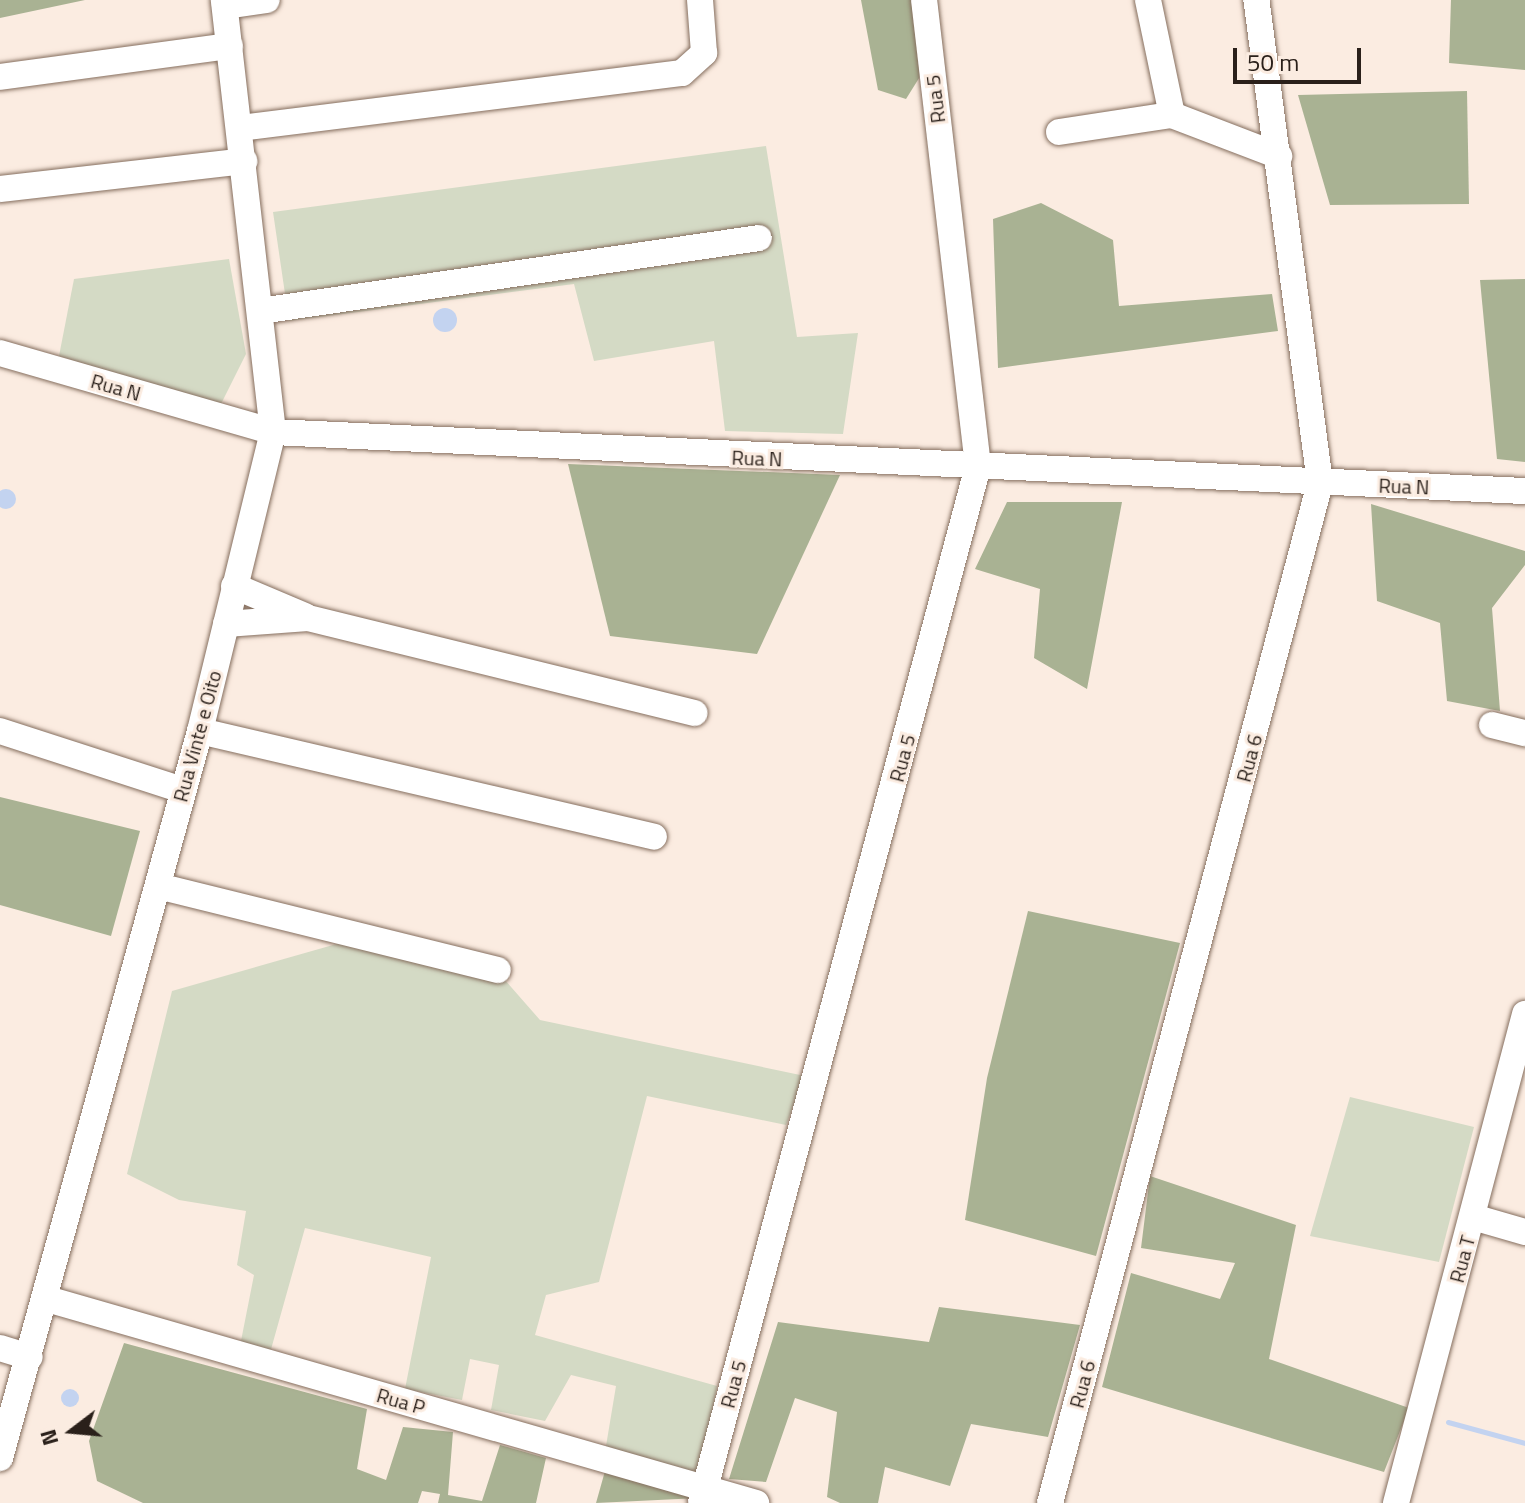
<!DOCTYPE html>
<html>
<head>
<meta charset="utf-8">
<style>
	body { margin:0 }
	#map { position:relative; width:1525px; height:1503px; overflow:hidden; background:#fbece1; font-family:"Titillium Web",sans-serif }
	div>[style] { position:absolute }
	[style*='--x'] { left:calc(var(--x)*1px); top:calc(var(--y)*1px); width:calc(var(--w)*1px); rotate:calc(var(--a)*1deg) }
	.green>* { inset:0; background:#d4dac5 }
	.forest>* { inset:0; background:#a9b293 }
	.water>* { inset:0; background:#c3d3f0 }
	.round { border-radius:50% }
	.stream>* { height:5px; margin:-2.5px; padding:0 2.5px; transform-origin:2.5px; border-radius:2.5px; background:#c3d3f0 }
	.roads { filter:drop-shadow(0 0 2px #856e5e) drop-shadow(0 0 2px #856e5e) }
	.minor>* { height:26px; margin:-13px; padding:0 13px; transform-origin:13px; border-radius:13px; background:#fff }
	span { translate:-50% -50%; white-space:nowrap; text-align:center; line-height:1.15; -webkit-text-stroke:6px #fbece1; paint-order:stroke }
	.street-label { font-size:20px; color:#2a201a }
	.north { position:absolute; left:32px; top:1391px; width:80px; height:80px; -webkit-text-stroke:6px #fbece1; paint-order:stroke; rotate:254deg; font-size:22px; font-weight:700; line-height:32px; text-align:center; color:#2a201a }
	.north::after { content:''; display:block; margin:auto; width:28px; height:36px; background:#2a201a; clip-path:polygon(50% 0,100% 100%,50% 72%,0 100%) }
	.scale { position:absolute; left:1233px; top:48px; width:128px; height:36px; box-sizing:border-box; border:4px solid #2a201a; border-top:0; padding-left:10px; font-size:24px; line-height:28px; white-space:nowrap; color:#2a201a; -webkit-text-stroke:6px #fbece1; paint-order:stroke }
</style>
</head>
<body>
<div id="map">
	<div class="green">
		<div style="clip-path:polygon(766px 146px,797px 337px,858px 333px,843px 434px,725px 431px,714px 341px,594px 361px,574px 284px,289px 321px,273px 212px)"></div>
		<div style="clip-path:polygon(229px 259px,246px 354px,220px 406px,59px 356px,74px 279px)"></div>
		<div style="clip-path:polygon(340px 943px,504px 979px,540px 1020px,805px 1076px,786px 1125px,647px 1096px,599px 1282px,546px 1295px,535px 1335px,717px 1386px,700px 1479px,605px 1452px,616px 1386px,571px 1375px,545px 1421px,491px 1410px,499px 1365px,470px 1359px,462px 1400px,405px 1389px,431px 1257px,305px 1228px,270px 1353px,240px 1346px,254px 1275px,237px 1265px,246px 1211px,179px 1200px,127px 1174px,172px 991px)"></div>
		<div style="clip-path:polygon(1350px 1097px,1474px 1127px,1439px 1262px,1310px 1236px)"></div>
	</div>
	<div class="forest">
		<div style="clip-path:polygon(0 0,85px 0,0 18px)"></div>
		<div style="clip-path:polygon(861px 0,912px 0,926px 67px,906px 99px,878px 90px)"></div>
		<div style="clip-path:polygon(1451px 0,1525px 0,1525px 70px,1449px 63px)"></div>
		<div style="clip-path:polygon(1467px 91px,1469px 204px,1330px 205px,1298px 95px)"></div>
		<div style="clip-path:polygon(1041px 203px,1113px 240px,1119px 306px,1272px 294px,1278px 331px,998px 368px,993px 219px)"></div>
		<div style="clip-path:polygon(1525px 279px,1525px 462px,1497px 459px,1480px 280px)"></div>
		<div style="clip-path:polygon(568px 464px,840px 475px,757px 654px,610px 636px)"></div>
		<div style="clip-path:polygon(1007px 502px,1122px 502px,1087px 689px,1034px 658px,1040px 589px,975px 569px)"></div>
		<div style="clip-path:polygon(1371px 504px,1525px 551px,1525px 565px,1492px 608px,1500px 711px,1447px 701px,1440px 623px,1377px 601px)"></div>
		<div style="clip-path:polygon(0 797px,140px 831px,111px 936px,0 905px)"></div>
		<div style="clip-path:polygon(1028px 911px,1180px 943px,1096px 1256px,965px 1220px,987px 1078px)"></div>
		<div style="clip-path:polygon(1150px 1176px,1296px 1225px,1269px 1359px,1409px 1408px,1384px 1472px,1102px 1387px,1131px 1273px,1220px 1299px,1235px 1263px,1141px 1248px)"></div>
		<div style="clip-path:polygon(939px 1307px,1080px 1325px,1048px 1437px,971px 1424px,950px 1486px,885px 1467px,878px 1503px,840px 1503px,827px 1497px,837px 1412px,795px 1398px,766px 1482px,729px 1479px,778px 1322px,929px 1342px)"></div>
		<div style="clip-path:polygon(124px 1343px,367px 1409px,357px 1469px,386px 1480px,403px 1427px,453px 1432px,448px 1495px,482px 1501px,500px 1445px,546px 1458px,536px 1503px,438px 1503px,440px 1494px,422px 1491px,418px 1503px,143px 1503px,97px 1481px,89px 1441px)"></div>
		<div style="clip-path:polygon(605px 1471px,699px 1498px,596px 1503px)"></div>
	</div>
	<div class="water">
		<div class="round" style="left:433px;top:308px;width:24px;height:24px"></div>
		<div class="round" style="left:-4px;top:489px;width:20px;height:20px"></div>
		<div class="round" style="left:61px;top:1389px;width:18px;height:18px"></div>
	</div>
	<div class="stream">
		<div style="--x:1448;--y:1422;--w:80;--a:15.3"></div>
	</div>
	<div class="roads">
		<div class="minor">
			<div style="--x:1148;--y:0;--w:117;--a:78.2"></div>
			<div style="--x:1172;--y:115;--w:115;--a:21"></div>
			<div style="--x:225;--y:6;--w:42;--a:-8.1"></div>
			<div style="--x:0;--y:77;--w:232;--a:-7.7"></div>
			<div style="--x:240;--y:128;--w:445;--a:-7.1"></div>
			<div style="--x:682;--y:73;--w:30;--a:-42"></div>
			<div style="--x:704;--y:53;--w:53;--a:-94.3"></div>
			<div style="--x:1059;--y:132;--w:114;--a:-8.6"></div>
			<div style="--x:0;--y:189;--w:246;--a:-6.5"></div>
			<div style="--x:260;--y:311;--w:504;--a:-8.32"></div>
			<div style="--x:0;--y:353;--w:284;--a:16.1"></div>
			<div style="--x:273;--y:432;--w:1253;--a:2.7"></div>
			<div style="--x:234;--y:586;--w:77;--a:22.9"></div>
			<div style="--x:226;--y:624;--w:82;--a:-4.2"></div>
			<div style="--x:308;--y:618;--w:398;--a:13.8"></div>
			<div style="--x:1492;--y:725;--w:34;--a:14"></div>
			<div style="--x:0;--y:731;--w:192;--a:17.9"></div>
			<div style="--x:200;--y:731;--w:466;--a:13.1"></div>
			<div style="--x:158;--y:886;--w:350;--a:13.9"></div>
			<div style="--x:1473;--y:1217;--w:54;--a:16.1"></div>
			<div style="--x:47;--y:1299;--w:738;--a:16.05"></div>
			<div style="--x:0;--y:1348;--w:31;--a:17"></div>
			<div style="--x:0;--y:1458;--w:754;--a:-74.62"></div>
			<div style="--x:200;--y:731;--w:308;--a:-76.3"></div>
			<div style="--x:273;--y:432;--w:435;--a:-96.5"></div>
			<div style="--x:701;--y:1503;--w:1073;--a:-75.04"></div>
			<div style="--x:978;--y:466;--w:469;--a:-96.6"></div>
			<div style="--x:1050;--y:1503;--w:1055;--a:-75.17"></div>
			<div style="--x:1320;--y:483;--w:487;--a:-97.5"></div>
			<div style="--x:1396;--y:1503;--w:506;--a:-75.22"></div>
		</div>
	</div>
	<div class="street-label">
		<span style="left:935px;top:99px;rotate:-97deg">Rua 5</span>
		<span style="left:116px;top:387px;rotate:16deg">Rua N</span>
		<span style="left:757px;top:458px;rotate:2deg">Rua N</span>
		<span style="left:1404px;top:486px;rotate:2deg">Rua N</span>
		<span style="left:197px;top:736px;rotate:-75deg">Rua Vinte e Oito</span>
		<span style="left:902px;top:758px;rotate:-75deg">Rua 5</span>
		<span style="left:1249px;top:758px;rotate:-75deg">Rua 6</span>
		<span style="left:1462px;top:1259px;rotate:-75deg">Rua T</span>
		<span style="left:733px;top:1384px;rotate:-75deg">Rua 5</span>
		<span style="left:1082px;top:1384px;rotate:-75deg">Rua 6</span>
		<span style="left:401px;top:1401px;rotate:16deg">Rua P</span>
	</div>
	<div class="north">N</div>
	<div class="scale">50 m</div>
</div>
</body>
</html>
